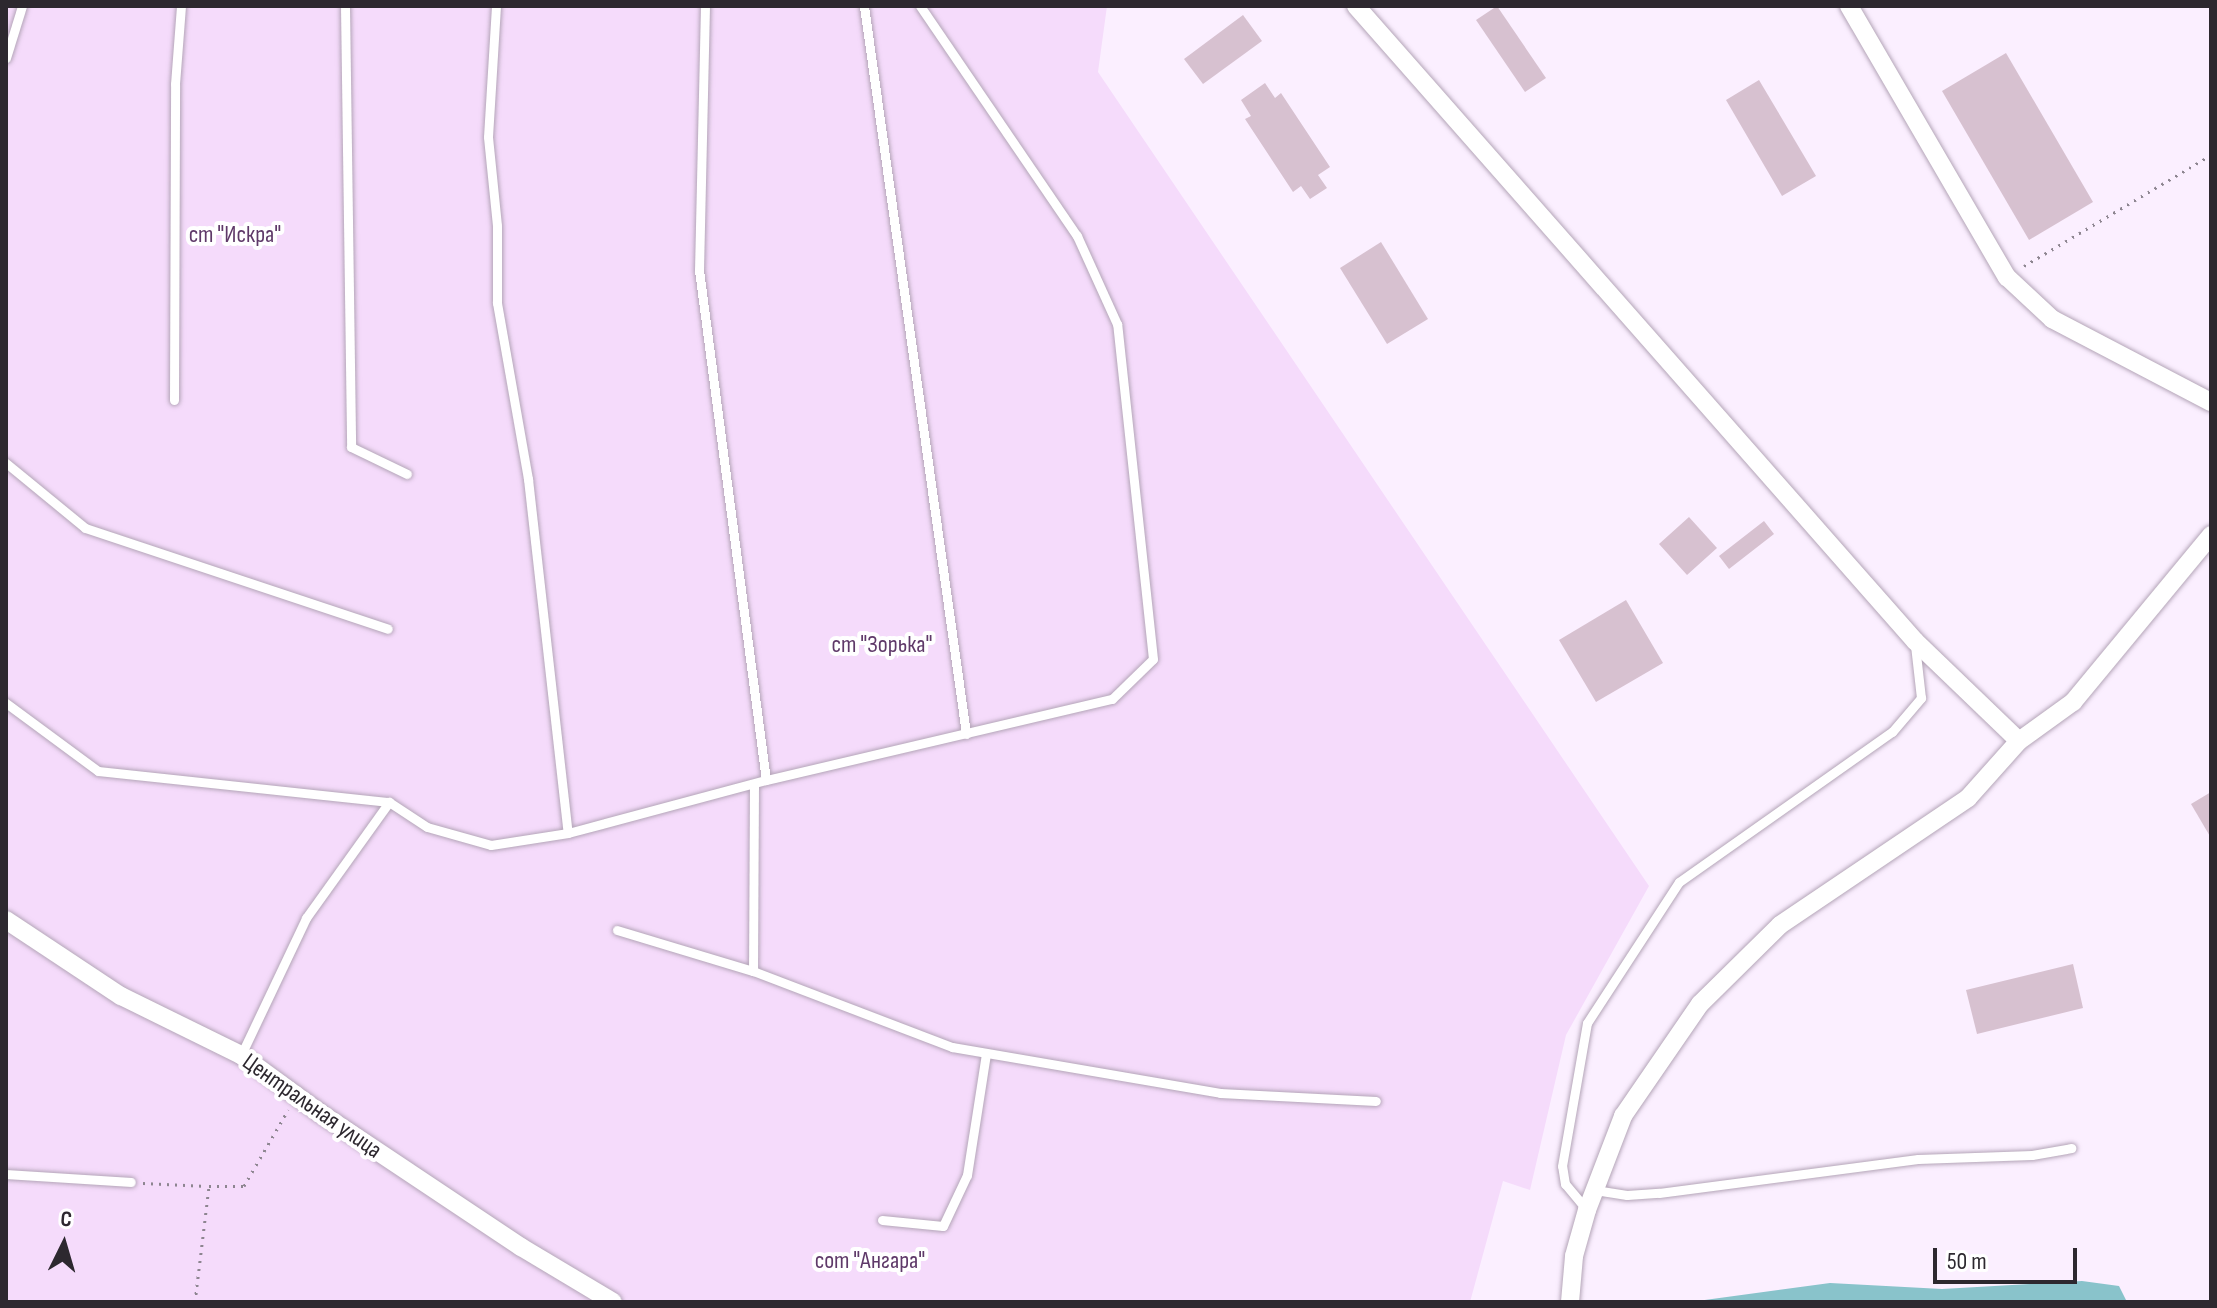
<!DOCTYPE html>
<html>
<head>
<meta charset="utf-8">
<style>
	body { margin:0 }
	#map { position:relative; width:2217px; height:1308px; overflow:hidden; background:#fbefff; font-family:"Sofia Sans Condensed",sans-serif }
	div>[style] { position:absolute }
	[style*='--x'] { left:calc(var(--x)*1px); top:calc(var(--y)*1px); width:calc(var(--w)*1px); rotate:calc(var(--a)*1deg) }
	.green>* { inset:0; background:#f5dbfb }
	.water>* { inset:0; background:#89c3cb }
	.building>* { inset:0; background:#d7c1d0 }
	.path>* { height:3px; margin-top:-1.5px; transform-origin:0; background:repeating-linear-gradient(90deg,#8d8590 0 2px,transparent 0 8px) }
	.roads { filter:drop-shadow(0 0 2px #b4a5b8) drop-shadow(0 0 2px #b4a5b8) }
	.service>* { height:9px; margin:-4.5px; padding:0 4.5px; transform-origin:4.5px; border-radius:4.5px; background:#fff }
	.minor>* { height:18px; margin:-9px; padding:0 9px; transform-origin:9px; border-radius:9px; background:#fff }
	span { translate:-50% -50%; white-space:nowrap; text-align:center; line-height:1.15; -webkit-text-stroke:8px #fff; paint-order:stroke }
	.park-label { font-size:24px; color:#5f3969 }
	.street-label { font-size:24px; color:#2d282f }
	.frame { position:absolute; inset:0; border:8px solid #2d282f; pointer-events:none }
	.north { position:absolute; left:24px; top:1204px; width:80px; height:80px; -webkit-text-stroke:6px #fff; paint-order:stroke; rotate:5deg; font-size:22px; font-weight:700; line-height:32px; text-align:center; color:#2d282f }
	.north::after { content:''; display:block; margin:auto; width:28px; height:36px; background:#2d282f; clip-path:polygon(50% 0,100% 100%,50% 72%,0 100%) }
	.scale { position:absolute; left:1933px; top:1248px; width:144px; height:36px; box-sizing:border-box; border:4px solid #2d282f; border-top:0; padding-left:10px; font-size:24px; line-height:28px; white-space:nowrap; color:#2d282f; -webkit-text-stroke:6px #fff; paint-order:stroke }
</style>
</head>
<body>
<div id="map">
	<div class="green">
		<div style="clip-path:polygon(6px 6px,1107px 6px,1098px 72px,1649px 886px,1566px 1035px,1530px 1190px,1503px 1181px,1470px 1302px,6px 1302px)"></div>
	</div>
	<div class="water">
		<div style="clip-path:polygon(2082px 1281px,2119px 1286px,2127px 1302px,1690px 1302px,1830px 1283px,1942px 1289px)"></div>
	</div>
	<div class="building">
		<div style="clip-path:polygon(1497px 6px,1546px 78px,1525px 92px,1476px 20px)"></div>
		<div style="clip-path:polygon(1243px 15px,1262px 41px,1203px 84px,1184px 59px)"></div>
		<div style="clip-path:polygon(2006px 53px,2093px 202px,2029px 240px,1942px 91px)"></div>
		<div style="clip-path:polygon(1759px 80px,1816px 176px,1782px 196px,1726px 100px)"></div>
		<div style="clip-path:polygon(1265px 83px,1275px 98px,1281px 93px,1330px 167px,1318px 175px,1327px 188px,1310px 199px,1301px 186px,1293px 192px,1245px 119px,1251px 116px,1241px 100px)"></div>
		<div style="clip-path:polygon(1381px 242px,1428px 319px,1387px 344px,1340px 268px)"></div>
		<div style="clip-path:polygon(1689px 517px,1717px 548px,1687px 575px,1659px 544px)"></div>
		<div style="clip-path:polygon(1764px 521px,1774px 534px,1729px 569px,1719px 556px)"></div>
		<div style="clip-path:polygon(1626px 600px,1663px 663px,1596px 702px,1559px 640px)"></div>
		<div style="clip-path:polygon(2211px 792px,2211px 838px,2191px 804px)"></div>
		<div style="clip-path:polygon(2073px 964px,2083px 1008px,1977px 1034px,1966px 990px)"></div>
	</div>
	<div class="path">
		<div style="--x:2024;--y:266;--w:217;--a:-30.7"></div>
		<div style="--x:143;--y:1183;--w:64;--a:2.7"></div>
		<div style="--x:195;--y:1302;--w:117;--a:-83.1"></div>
		<div style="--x:209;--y:1186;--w:35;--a:0"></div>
		<div style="--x:244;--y:1186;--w:88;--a:-59.9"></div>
	</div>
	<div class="roads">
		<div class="service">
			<div style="--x:345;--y:6;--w:441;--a:89.2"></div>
			<div style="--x:351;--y:447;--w:62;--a:25.7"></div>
			<div style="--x:496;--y:6;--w:131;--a:93.5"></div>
			<div style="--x:488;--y:137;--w:89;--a:84.2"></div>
			<div style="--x:497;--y:226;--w:77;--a:90"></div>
			<div style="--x:497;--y:303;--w:179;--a:80"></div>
			<div style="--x:528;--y:479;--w:356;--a:83.6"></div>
			<div style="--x:705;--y:6;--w:264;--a:91.3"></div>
			<div style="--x:699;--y:270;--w:514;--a:82.52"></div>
			<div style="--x:864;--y:6;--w:735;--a:82.02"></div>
			<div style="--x:6;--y:58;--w:54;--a:-72.9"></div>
			<div style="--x:174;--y:400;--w:316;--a:-89.8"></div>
			<div style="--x:175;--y:84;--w:78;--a:-85.6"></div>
			<div style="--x:6;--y:463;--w:102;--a:39.4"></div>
			<div style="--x:85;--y:528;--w:319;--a:18.4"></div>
			<div style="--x:6;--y:703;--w:114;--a:36.5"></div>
			<div style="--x:98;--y:771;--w:293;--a:6.1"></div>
			<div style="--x:389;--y:802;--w:45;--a:33.3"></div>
			<div style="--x:427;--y:827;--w:66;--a:15.7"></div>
			<div style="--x:491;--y:845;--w:78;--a:-8.9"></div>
			<div style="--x:568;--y:833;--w:205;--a:-15"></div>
			<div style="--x:766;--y:780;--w:355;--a:-13.2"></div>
			<div style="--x:1112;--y:699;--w:57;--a:-44.3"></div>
			<div style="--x:1153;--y:659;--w:337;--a:-96.1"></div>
			<div style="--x:1117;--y:324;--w:97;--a:-114.4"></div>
			<div style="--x:1077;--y:236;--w:278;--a:-124.3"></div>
			<div style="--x:754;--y:784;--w:187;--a:90.3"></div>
			<div style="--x:753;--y:971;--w:213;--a:20.9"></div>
			<div style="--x:952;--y:1047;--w:272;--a:9.7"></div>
			<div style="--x:1220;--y:1093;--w:156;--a:2.9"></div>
			<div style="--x:617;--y:930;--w:142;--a:16.8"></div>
			<div style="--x:241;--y:1055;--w:152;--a:-64.6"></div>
			<div style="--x:306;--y:918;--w:143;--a:-54.4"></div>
			<div style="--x:6;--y:1174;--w:125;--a:3.7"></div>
			<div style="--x:1595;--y:1190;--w:32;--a:9"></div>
			<div style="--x:1627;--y:1195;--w:32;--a:-4"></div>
			<div style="--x:1659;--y:1193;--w:261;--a:-7.5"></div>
			<div style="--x:1918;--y:1159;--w:114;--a:-2"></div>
			<div style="--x:2032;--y:1155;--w:40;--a:-10"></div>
			<div style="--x:1587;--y:1210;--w:34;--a:-130"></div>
			<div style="--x:1565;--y:1184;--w:18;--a:-99"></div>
			<div style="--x:1562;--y:1166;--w:145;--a:-80.1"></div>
			<div style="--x:1587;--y:1023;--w:168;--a:-56.9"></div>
			<div style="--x:1679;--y:882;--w:261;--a:-35.2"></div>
			<div style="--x:1892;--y:732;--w:45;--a:-49.5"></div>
			<div style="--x:1921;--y:698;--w:53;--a:-96.5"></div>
			<div style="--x:882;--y:1220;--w:61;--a:5.6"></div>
			<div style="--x:943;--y:1226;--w:56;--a:-64.8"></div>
			<div style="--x:967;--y:1175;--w:123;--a:-81.1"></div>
		</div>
		<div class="minor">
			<div style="--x:1356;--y:6;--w:846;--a:48.64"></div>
			<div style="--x:1915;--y:641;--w:144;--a:43.9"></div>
			<div style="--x:1849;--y:6;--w:314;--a:59.8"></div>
			<div style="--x:2007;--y:277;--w:62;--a:43"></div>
			<div style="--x:2052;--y:319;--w:179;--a:27.6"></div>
			<div style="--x:6;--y:920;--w:138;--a:33.5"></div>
			<div style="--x:121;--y:996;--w:134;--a:26.2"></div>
			<div style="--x:241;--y:1055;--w:98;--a:36.3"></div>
			<div style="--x:320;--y:1113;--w:242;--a:33.7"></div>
			<div style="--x:521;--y:1247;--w:107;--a:30.9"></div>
			<div style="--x:1570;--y:1302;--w:46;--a:-85"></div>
			<div style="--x:1574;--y:1256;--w:48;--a:-74.2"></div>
			<div style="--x:1587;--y:1210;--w:101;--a:-69"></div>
			<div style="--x:1623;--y:1116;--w:136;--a:-55.5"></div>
			<div style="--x:1700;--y:1004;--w:112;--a:-44.6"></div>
			<div style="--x:1780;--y:925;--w:227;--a:-34"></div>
			<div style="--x:1968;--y:798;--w:76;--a:-48.2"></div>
			<div style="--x:2019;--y:741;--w:67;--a:-35.8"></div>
			<div style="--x:2073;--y:702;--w:217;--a:-50.4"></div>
		</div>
	</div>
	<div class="park-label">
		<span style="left:235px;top:235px">ст "Искра"</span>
		<span style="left:882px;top:645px">ст "Зорька"</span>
		<span style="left:870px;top:1261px">сот "Ангара"</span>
	</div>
	<div class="street-label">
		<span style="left:312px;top:1106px;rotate:35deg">Центральная улица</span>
	</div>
	<div class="frame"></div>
	<div class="north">С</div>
	<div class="scale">50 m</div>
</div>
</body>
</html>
